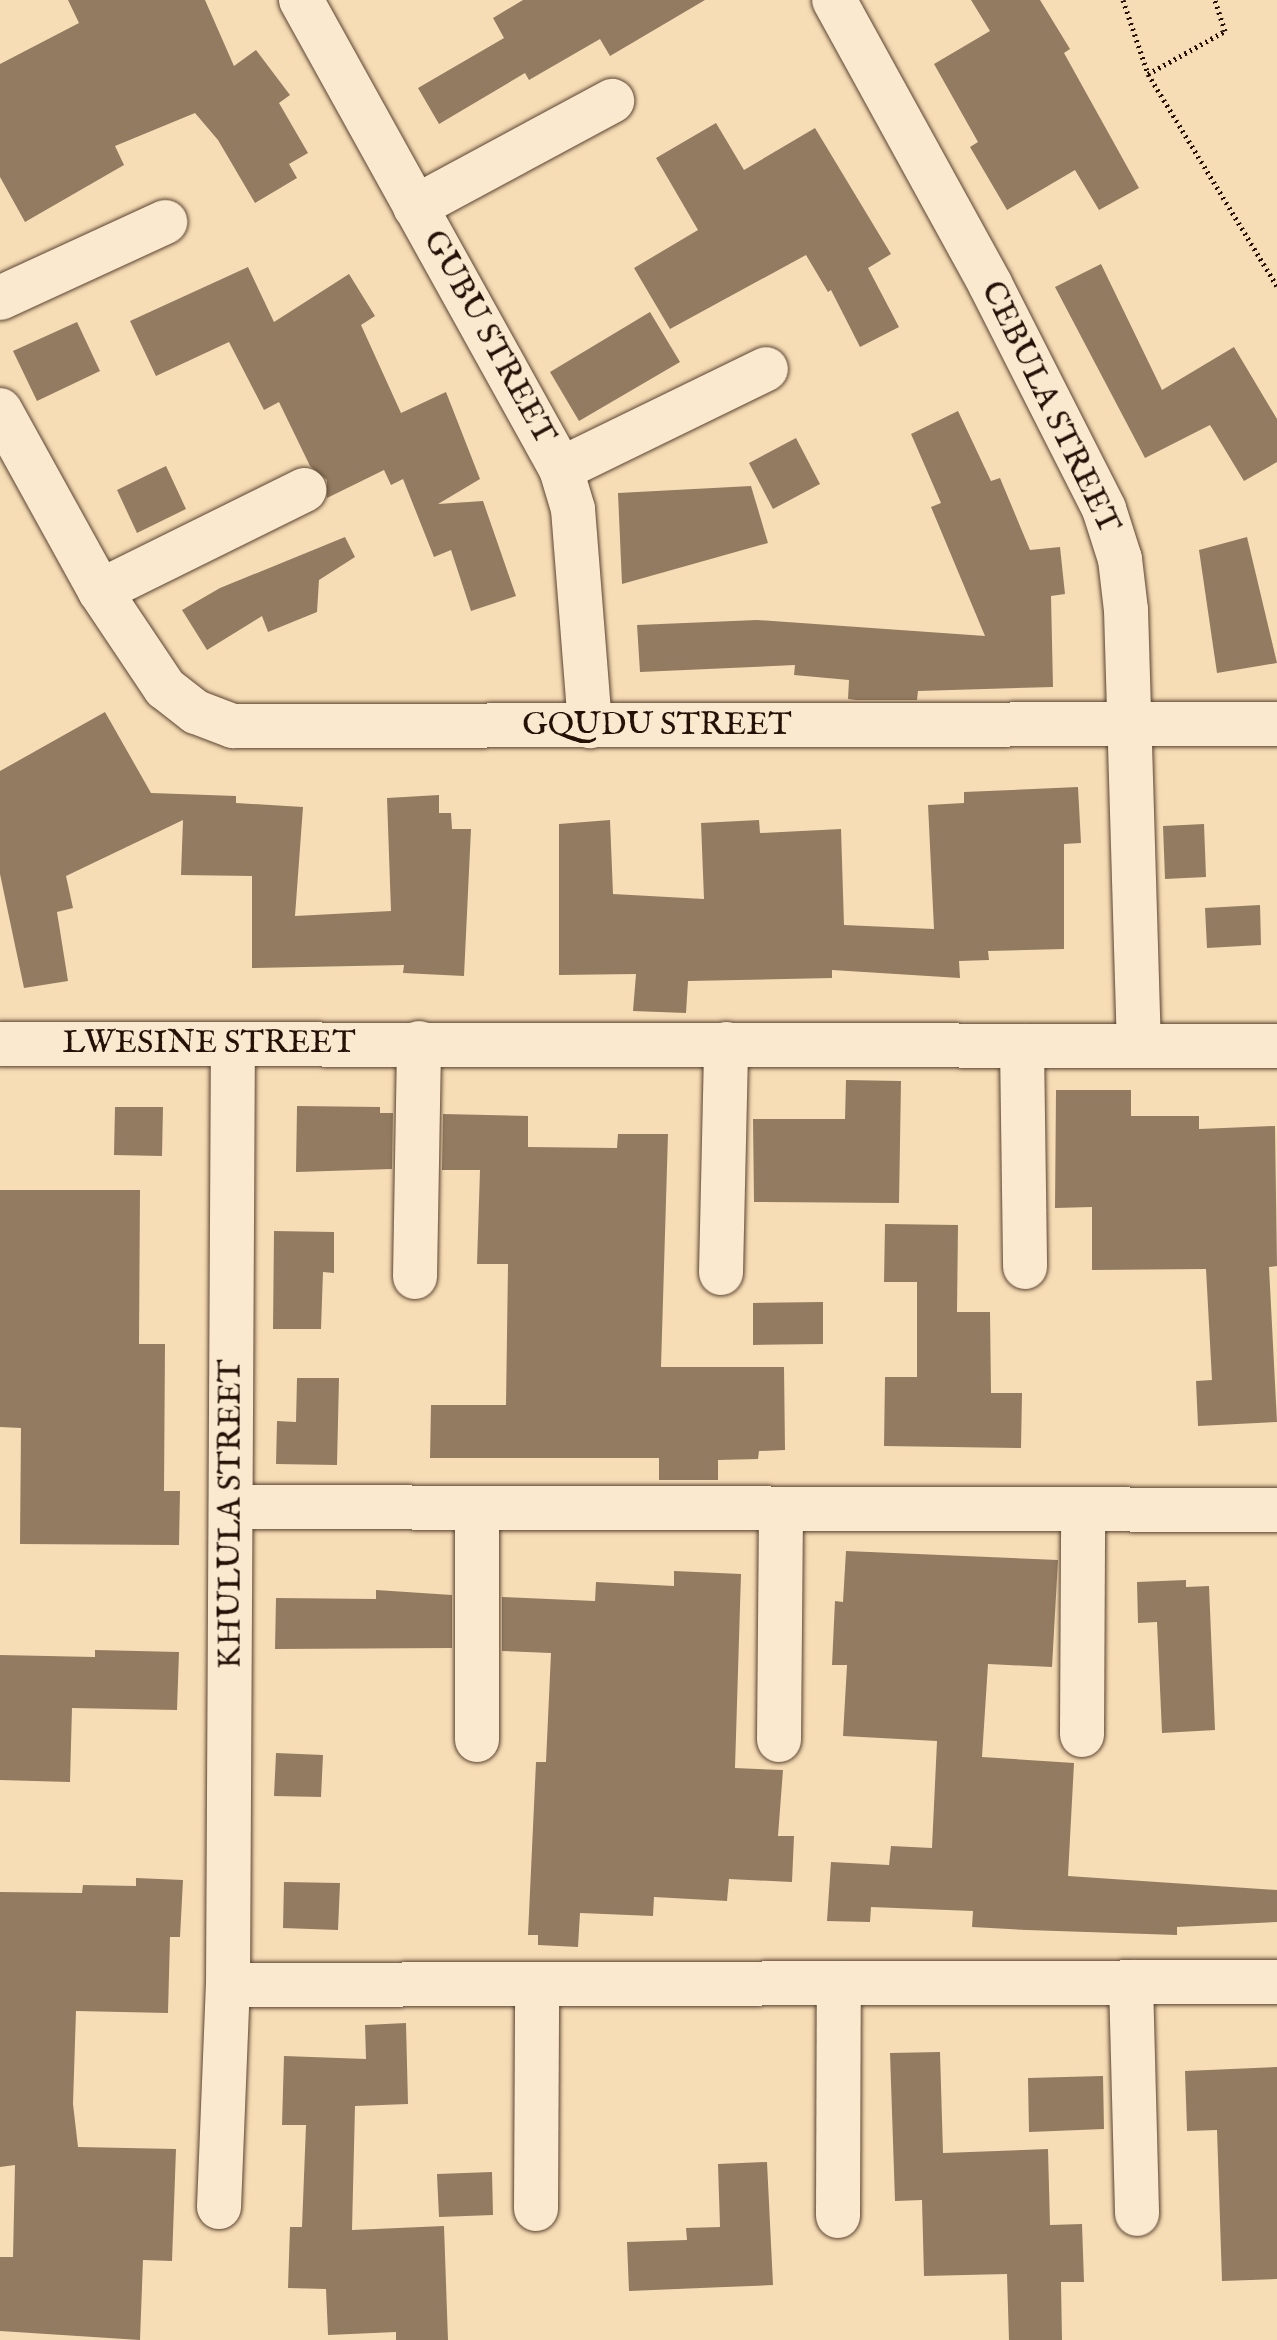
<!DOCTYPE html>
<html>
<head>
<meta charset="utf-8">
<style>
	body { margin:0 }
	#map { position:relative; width:1277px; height:2340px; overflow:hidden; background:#f7ddb5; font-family:"IM FELL English",serif }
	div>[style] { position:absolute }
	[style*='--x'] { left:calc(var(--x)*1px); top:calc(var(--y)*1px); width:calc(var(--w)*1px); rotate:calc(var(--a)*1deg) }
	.building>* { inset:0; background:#927b61 }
	.path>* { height:5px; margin-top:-2.5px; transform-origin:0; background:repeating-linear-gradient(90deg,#251107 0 2px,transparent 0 6px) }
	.roads { filter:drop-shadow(0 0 2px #5a4432) drop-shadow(0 0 2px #5a4432) }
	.minor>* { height:44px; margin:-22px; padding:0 22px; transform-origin:22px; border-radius:22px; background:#fae9cf }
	span { translate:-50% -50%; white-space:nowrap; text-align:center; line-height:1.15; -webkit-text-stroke:8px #fae9cf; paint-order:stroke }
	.street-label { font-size:32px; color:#251107 }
</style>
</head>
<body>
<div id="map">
	<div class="building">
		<div style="clip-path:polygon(68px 0,205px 0,234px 66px,256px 50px,290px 95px,279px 103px,308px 153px,289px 164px,297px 178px,255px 203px,218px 140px,195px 113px,115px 146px,124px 165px,25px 222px,0 177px,0 64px,79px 23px)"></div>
		<div style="clip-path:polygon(523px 0,705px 0,610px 56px,600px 39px,529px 80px,525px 73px,439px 124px,418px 88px,504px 38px,493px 18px)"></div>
		<div style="clip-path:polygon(971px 0,1040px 0,1070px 49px,1064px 53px,1139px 188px,1099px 210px,1075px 170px,1007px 210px,970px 147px,978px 142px,934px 64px,990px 31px)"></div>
		<div style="clip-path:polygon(716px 123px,744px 170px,815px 128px,891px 254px,868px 268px,899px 327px,860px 347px,831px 290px,828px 292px,806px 255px,670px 329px,634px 268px,698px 230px,656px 158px)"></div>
		<div style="clip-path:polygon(1101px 264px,1162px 390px,1234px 347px,1277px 419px,1277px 462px,1244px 481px,1210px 425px,1145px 458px,1055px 287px)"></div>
		<div style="clip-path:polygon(248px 267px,274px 322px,349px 274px,375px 316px,361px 325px,401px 413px,446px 392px,480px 479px,438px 504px,483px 501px,516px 596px,471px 611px,451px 550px,434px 557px,403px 479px,391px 485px,384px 470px,327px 498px,327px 480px,310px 466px,279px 402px,264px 410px,229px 342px,156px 376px,130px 321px)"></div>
		<div style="clip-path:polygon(650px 312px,680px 362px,579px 421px,550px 372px)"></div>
		<div style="clip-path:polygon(77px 322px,100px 371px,37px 401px,13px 351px)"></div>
		<div style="clip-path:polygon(958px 411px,991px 481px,1000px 478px,1030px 550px,1060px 547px,1065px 594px,1051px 596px,1053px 687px,918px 691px,917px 700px,856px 700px,848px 699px,849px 680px,794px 675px,795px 665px,640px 672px,637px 625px,757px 620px,985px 636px,931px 507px,941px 503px,911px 434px)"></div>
		<div style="clip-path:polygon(796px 438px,820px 484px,773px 509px,749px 463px)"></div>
		<div style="clip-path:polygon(166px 466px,186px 509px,137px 533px,117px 490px)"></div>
		<div style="clip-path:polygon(751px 486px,768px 543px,622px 584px,618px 493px)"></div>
		<div style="clip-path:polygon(345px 537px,355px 557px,319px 580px,317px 612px,268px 632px,262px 616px,207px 650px,182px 610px,220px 588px)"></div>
		<div style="clip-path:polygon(1247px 537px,1277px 663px,1217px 673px,1199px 550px)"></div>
		<div style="clip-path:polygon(105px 712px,151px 793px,236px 796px,236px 803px,303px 807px,295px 916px,391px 911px,387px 798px,439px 795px,439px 813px,451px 813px,452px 829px,471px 829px,464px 976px,403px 973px,404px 965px,252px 968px,252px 876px,181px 875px,183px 820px,66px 876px,73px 908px,57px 912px,68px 981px,24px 988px,0 874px,0 771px)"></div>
		<div style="clip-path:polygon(1078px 787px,1081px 843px,1064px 844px,1064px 949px,988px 951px,989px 960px,959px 961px,960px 978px,832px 970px,832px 978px,688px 981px,686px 1013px,633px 1011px,636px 974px,559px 975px,559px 824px,610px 820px,613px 894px,704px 899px,701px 823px,759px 820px,760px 833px,841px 829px,844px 925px,934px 929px,928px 805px,964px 803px,964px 792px)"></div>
		<div style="clip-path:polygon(1204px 824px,1206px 877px,1165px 879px,1163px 826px)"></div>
		<div style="clip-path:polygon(1260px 905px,1261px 945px,1207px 948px,1205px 908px)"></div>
		<div style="clip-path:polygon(846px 1080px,901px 1081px,899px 1203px,754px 1202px,753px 1119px,845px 1119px)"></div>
		<div style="clip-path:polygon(1056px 1090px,1131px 1090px,1131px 1116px,1199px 1116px,1199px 1129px,1275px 1126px,1277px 1266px,1269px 1267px,1277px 1422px,1198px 1426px,1196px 1381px,1212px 1380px,1206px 1269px,1092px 1270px,1092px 1207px,1055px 1208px)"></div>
		<div style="clip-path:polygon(297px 1106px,380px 1107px,380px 1113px,393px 1113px,392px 1169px,296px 1172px)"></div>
		<div style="clip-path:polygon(115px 1107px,163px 1107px,162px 1156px,114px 1155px)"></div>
		<div style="clip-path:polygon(443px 1114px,528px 1116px,528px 1147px,617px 1148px,618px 1134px,668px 1134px,661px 1367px,784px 1367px,785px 1450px,759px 1451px,758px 1459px,718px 1460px,718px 1480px,659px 1480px,659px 1458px,430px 1458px,431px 1405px,506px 1405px,508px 1264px,477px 1264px,480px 1170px,442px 1170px)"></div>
		<div style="clip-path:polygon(0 1190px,140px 1190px,139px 1344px,165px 1344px,164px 1491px,180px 1491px,179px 1545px,20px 1544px,21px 1428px,0 1427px)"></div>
		<div style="clip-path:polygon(885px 1224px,958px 1225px,957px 1312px,990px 1312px,991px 1393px,1022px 1393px,1021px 1448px,884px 1446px,885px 1377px,917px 1377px,917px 1282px,884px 1282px)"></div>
		<div style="clip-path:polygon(274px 1231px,334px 1232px,334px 1273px,323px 1272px,321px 1329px,273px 1329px)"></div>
		<div style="clip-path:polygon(823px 1302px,823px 1344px,753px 1345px,753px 1303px)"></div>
		<div style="clip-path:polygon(297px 1378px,339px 1378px,337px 1465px,276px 1464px,277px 1421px,296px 1422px)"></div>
		<div style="clip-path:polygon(846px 1551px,1058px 1560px,1052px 1667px,988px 1664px,982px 1757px,1074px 1763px,1068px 1876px,1277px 1890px,1277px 1922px,1177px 1927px,1177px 1935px,1027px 1930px,972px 1927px,973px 1911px,871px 1907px,870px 1922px,827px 1921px,831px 1862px,889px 1865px,891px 1846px,932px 1848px,937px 1741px,843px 1736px,847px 1665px,832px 1665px,835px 1601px,843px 1602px)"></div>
		<div style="clip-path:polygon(674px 1571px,741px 1574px,735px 1768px,783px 1770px,778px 1836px,794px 1836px,792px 1882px,729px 1879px,727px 1901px,654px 1897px,653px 1916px,580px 1913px,578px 1947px,538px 1945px,538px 1935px,528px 1935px,536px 1762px,546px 1762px,551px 1653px,502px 1651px,502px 1597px,595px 1601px,596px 1582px,674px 1586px)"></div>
		<div style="clip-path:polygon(1186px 1580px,1186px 1587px,1209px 1586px,1215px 1730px,1162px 1733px,1157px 1622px,1138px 1623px,1137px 1582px)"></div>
		<div style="clip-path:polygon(376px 1590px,452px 1595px,452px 1648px,275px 1649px,276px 1598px,376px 1599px)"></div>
		<div style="clip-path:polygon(95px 1650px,179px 1652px,177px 1710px,72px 1708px,70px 1782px,0 1780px,0 1655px,95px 1657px)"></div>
		<div style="clip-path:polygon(276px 1753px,323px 1755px,321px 1797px,274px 1796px)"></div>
		<div style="clip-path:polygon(136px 1878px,183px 1880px,180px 1937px,170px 1937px,168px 2013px,76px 2011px,73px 2104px,78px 2147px,176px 2149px,172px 2261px,143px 2260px,140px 2340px,0 2331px,0 2257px,13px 2257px,15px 2165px,0 2167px,0 1892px,82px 1893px,83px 1885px,136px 1886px)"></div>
		<div style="clip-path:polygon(284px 1882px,340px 1883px,338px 1930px,283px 1928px)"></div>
		<div style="clip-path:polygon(406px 2023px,408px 2104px,355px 2106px,352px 2230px,444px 2226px,448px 2340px,396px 2340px,396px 2332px,328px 2335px,326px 2289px,288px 2288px,290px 2227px,302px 2227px,306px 2125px,282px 2125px,284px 2056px,366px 2059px,365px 2025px)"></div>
		<div style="clip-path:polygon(940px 2052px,943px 2153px,1048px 2149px,1050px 2225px,1082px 2224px,1084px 2282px,1061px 2282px,1062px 2340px,1009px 2340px,1007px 2274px,924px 2276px,922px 2200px,895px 2201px,890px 2053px)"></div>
		<div style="clip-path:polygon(1277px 2067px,1277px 2279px,1222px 2281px,1217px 2130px,1187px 2131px,1185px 2071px)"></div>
		<div style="clip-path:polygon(1103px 2076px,1104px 2129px,1029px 2132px,1028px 2078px)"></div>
		<div style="clip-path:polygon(767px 2162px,773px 2285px,629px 2291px,627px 2242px,687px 2240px,686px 2228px,720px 2227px,718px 2164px)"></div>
		<div style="clip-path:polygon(492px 2172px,493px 2215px,439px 2217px,437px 2174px)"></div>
	</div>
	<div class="path">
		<div style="--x:1123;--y:0;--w:78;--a:71.3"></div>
		<div style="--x:1148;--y:74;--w:88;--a:-29.2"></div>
		<div style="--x:1225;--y:31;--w:33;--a:-108"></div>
		<div style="--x:1148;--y:74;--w:248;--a:58.7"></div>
	</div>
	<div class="roads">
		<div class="minor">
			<div style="--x:301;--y:0;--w:536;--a:61"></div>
			<div style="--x:561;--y:469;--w:42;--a:73.3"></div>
			<div style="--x:573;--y:509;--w:218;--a:85.5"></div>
			<div style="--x:834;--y:0;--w:324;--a:61.2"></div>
			<div style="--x:990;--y:284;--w:252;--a:63.1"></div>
			<div style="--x:1104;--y:509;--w:52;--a:72.3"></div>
			<div style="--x:1120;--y:559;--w:51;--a:83.3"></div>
			<div style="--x:1126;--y:610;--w:436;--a:88.3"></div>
			<div style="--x:415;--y:207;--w:224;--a:-28.3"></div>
			<div style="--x:0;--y:298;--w:182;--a:-24.7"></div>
			<div style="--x:0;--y:410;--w:207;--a:61.1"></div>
			<div style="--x:100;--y:591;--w:117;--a:56.2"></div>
			<div style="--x:165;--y:688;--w:39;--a:38"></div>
			<div style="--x:196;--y:712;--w:40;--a:21"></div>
			<div style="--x:233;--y:726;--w:1044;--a:-0.11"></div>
			<div style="--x:561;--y:469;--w:228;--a:-26"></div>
			<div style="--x:100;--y:591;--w:228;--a:-26.3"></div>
			<div style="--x:0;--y:1044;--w:1277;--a:0.09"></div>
			<div style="--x:1022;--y:1046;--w:221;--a:89.2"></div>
			<div style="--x:721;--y:1273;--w:229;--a:-88.7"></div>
			<div style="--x:415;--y:1277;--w:234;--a:-89"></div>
			<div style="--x:232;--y:1507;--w:1045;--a:0.16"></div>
			<div style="--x:477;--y:1508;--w:232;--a:90"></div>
			<div style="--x:1082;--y:1735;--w:225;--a:-89.7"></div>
			<div style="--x:779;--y:1740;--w:231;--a:-89.5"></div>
			<div style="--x:1131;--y:1982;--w:232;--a:88.5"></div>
			<div style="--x:228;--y:1985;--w:1049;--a:-0.16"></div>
			<div style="--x:219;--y:2207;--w:222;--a:-87.7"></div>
			<div style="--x:228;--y:1985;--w:941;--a:-89.7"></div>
			<div style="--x:536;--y:2209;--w:224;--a:-89.7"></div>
			<div style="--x:838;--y:2216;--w:233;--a:-89.8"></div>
		</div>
	</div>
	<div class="street-label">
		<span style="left:488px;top:338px;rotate:61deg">GUBU STREET</span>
		<span style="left:1049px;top:408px;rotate:64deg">CEBULA STREET</span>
		<span style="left:657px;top:726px">GQUDU STREET</span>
		<span style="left:209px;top:1044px">LWESINE STREET</span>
		<span style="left:232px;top:1514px;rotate:-90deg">KHULULA STREET</span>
	</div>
</div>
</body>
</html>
